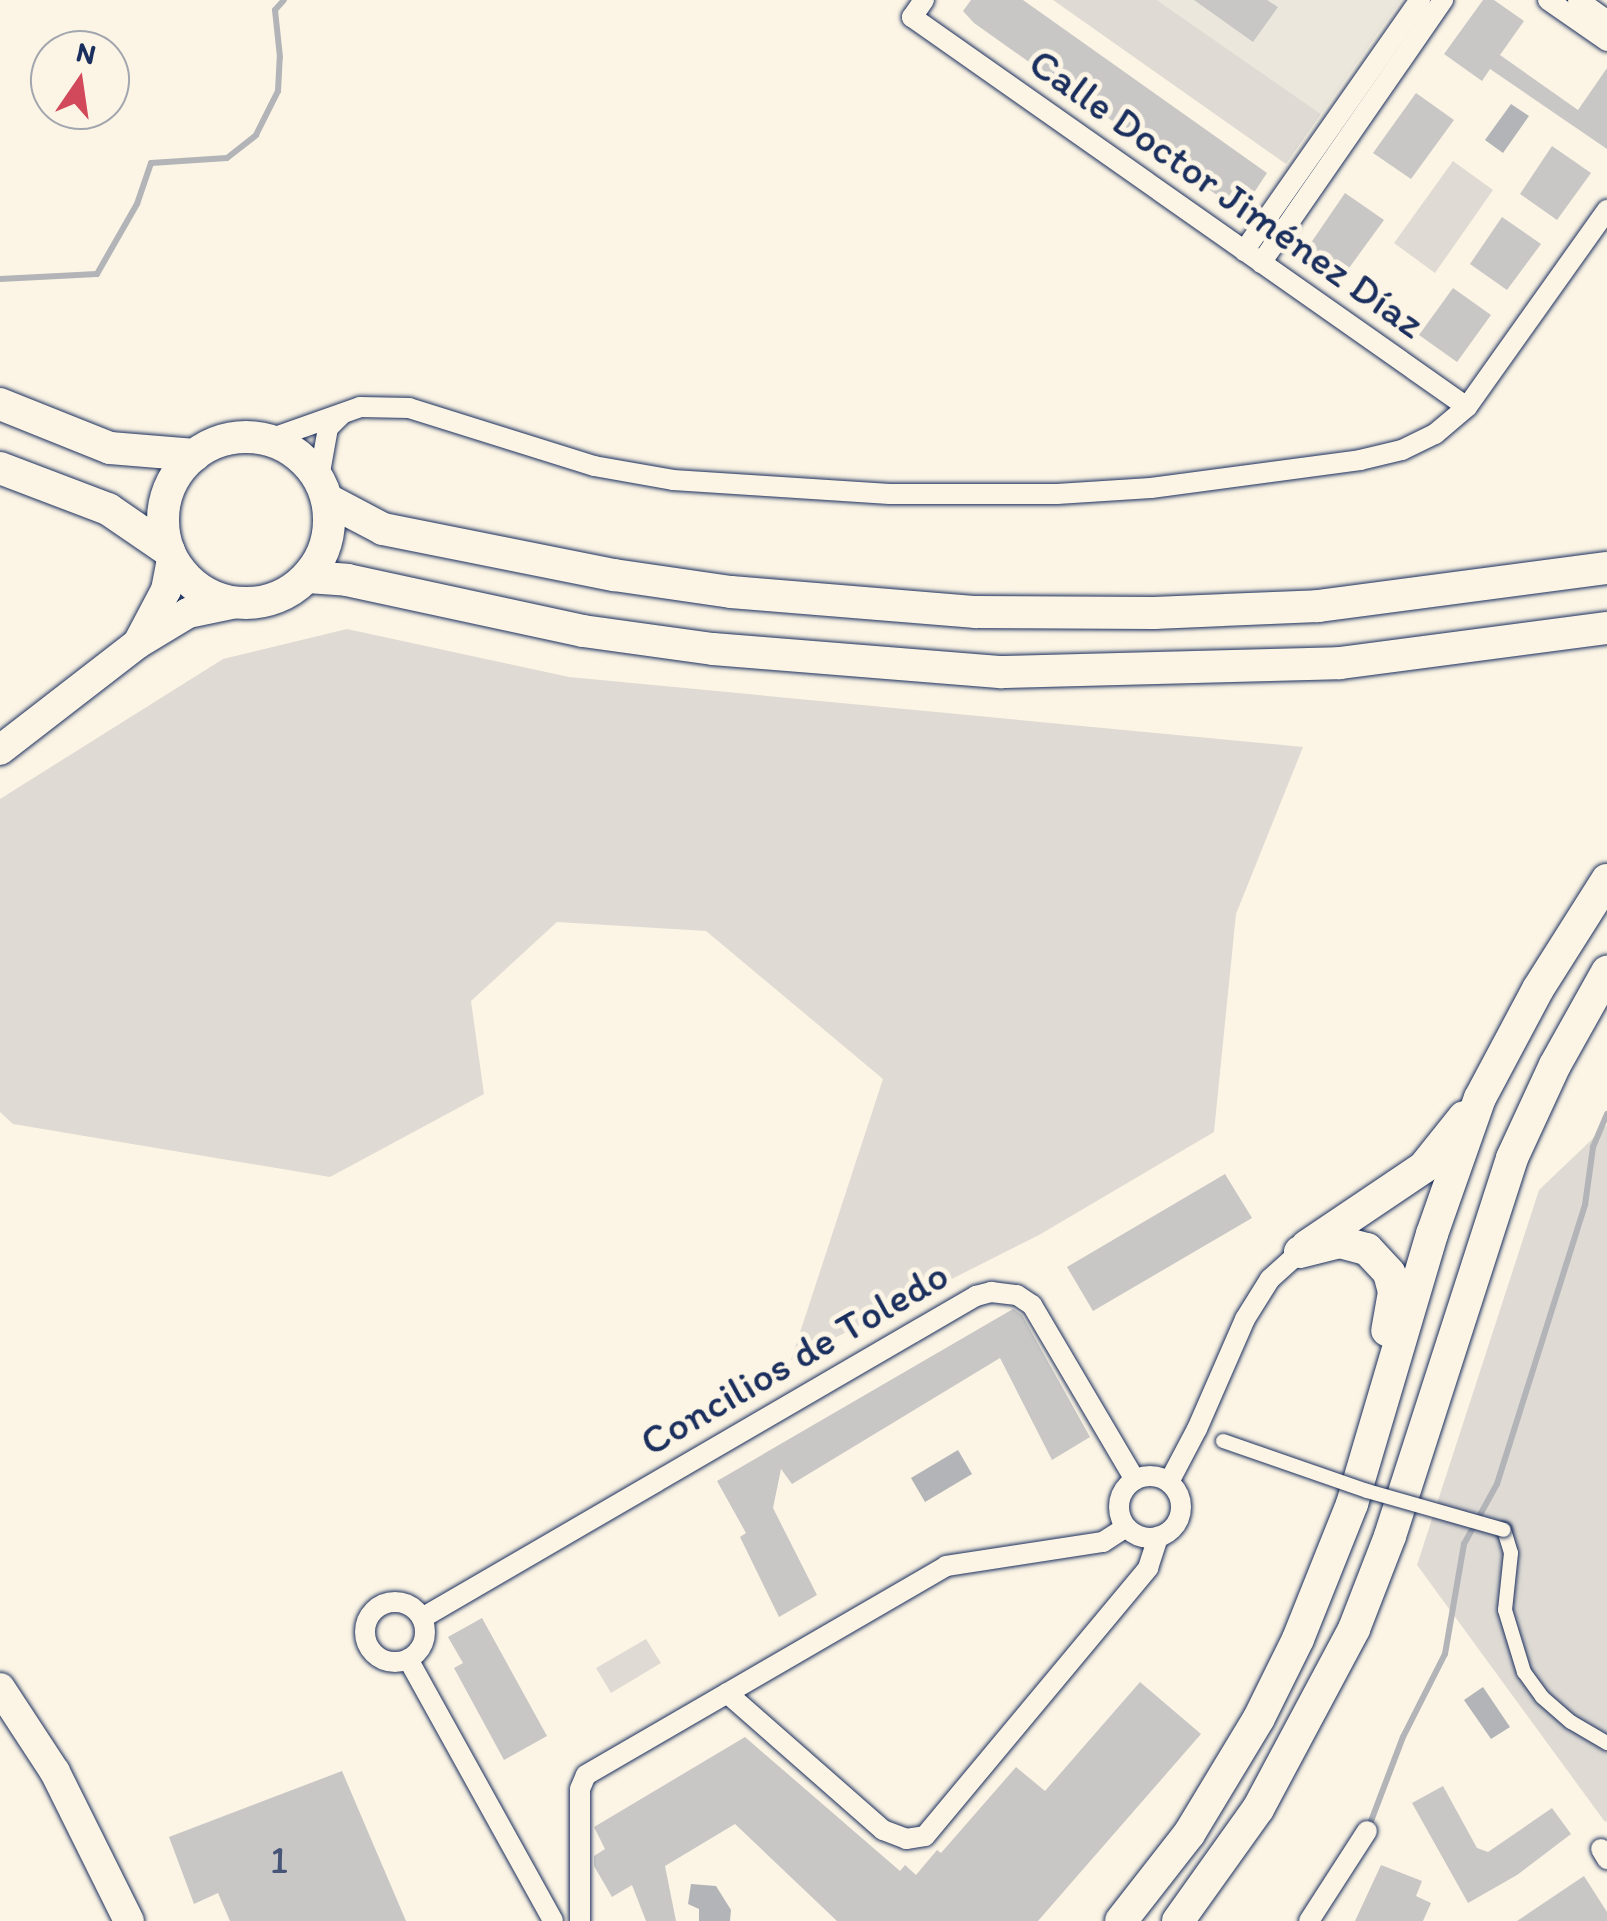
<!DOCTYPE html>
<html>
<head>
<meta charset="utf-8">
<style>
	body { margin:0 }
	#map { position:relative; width:1607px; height:1921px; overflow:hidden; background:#fcf5e5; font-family:Itim,sans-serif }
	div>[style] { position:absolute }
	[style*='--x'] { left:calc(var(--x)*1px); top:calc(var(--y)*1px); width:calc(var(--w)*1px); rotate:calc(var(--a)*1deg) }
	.built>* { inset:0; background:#ece7dc }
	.green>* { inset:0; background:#dfdbd4 }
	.water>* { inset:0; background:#b2b4b8 }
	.stream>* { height:6px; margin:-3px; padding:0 3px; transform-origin:3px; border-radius:3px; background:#b2b4b8 }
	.building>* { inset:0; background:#c8c7c6 }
	.roads { filter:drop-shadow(0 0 2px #1b2f5e) drop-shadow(0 0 2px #1b2f5e) }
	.pedestrian>* { height:14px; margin:-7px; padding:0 7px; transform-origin:7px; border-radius:7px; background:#fcf5e5 }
	.minor>* { height:20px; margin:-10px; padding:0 10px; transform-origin:10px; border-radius:10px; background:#fcf5e5 }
	.minor>.ring { margin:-10px; padding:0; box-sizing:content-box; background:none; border:20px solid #fcf5e5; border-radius:50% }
	.primary>* { height:30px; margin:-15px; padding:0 15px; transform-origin:15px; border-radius:15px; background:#fcf5e5 }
	.trunk>* { height:32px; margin:-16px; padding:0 16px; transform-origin:16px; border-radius:16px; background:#fcf5e5 }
	.trunk>.ring { margin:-16px; padding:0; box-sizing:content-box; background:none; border:32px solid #fcf5e5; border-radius:50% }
	.bridges { filter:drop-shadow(0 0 2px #1b2f5e) drop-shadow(0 0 2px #1b2f5e) }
	.pedestrian-bridge>* { height:14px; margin:-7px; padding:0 7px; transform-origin:7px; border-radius:7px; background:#fcf5e5 }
	span { translate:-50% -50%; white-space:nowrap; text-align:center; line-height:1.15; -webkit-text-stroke:10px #fcf5e5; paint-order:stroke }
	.number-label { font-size:38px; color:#465578 }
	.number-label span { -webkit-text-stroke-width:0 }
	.street-label { font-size:42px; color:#1b2f5e }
	.north { position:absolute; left:30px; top:30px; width:100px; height:100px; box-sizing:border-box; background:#fcf5e5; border:2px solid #a2a6af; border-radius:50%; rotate:13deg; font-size:28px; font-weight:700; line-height:40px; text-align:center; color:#1b2f5e }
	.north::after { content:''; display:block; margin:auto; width:35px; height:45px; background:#d1495b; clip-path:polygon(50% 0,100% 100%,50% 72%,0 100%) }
</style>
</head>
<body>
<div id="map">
	<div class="built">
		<div style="clip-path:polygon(1157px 0,1401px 0,1321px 114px)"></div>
	</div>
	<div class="green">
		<div style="clip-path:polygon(1053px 0,1157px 0,1321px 114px,1286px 164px)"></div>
		<div style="clip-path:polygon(1453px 161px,1493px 190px,1435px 273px,1394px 243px)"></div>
		<div style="clip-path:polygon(347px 629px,569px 677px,1303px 747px,1236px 914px,1214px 1132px,1039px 1235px,791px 1360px,883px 1079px,706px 931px,557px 922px,471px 1001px,484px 1094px,330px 1177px,13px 1124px,0 1112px,0 799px,223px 659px)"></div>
		<div style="clip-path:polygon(1607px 1125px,1607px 1821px,1605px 1822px,1417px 1565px,1539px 1190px)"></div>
		<div style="clip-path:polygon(646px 1639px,661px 1663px,611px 1693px,596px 1668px)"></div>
	</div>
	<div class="water">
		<div style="clip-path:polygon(1511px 104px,1529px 116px,1503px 153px,1485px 140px)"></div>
		<div style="clip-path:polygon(958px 1450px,972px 1474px,925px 1502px,911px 1478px)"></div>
		<div style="clip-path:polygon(1483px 1687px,1510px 1727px,1491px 1739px,1464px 1700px)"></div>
		<div style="clip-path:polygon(691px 1884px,716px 1886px,731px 1910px,730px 1921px,699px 1921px,699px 1909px,688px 1904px)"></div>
	</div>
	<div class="stream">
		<div style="--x:0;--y:279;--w:97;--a:-3"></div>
		<div style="--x:97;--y:274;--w:81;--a:-60.3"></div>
		<div style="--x:137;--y:204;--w:43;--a:-71.1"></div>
		<div style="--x:151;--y:163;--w:76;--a:-3.8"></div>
		<div style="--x:227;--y:158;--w:37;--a:-38"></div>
		<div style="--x:256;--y:135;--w:49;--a:-63.4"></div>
		<div style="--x:278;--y:91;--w:34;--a:-87"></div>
		<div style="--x:280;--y:57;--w:47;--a:-96.1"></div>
		<div style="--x:275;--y:10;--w:13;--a:-48"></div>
		<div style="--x:1368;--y:1829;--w:98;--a:-69.2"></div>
		<div style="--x:1403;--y:1737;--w:93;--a:-63.2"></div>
		<div style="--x:1445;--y:1654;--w:112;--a:-80.2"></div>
		<div style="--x:1464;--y:1544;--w:68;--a:-61.2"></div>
		<div style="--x:1497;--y:1484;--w:293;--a:-72.5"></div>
		<div style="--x:1585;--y:1205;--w:59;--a:-82.1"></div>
		<div style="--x:1593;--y:1147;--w:36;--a:-67"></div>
	</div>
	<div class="building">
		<div style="clip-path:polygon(971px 0,1023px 0,1267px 173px,1249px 200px,1256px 206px,1248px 217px,974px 23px,963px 11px)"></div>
		<div style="clip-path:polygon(1194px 0,1267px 0,1278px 7px,1253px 42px)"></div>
		<div style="clip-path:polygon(1483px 0,1494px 0,1524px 21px,1500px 55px,1578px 110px,1607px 68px,1607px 149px,1490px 69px,1482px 81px,1444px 54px)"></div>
		<div style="clip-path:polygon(1416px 93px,1454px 120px,1411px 179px,1373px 153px)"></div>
		<div style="clip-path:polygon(1552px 146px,1591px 173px,1557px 220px,1520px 194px)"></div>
		<div style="clip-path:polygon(1345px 193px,1384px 220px,1341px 279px,1304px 253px)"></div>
		<div style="clip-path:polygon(1502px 217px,1541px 244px,1507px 290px,1470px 264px)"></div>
		<div style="clip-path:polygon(1453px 288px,1491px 315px,1457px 362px,1419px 335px)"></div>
		<div style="clip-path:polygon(1225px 1174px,1252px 1218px,1093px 1311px,1067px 1267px)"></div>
		<div style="clip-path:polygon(1013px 1309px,1022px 1315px,1090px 1437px,1052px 1460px,1000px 1358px,792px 1484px,781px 1469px,773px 1508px,817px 1595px,779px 1617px,740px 1537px,746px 1533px,717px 1481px)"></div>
		<div style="clip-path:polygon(482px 1618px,547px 1736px,504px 1760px,454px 1668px,463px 1663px,448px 1637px)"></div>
		<div style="clip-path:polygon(1140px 1682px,1201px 1734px,1038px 1921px,837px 1921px,735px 1824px,665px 1866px,676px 1921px,646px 1921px,632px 1885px,612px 1897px,594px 1866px,594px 1856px,605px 1849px,594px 1827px,745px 1737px,900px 1871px,905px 1865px,916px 1875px,937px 1850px,941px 1853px,1016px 1767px,1045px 1791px)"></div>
		<div style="clip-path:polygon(342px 1771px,406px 1921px,230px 1921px,218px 1893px,194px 1904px,169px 1837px)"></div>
		<div style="clip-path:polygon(1443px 1786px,1477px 1848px,1488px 1852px,1552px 1808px,1571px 1834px,1517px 1875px,1468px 1903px,1412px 1803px)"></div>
		<div style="clip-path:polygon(1381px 1865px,1422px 1881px,1416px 1896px,1431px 1903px,1423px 1921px,1355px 1921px)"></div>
		<div style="clip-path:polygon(1584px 1876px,1607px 1912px,1607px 1921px,1517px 1921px)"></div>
	</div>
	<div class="roads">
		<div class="pedestrian">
			<div style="--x:1504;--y:1530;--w:24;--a:73"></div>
			<div style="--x:1511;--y:1553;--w:57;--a:96"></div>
			<div style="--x:1505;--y:1610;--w:65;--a:73"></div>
			<div style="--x:1524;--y:1672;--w:31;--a:54"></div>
			<div style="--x:1542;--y:1697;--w:38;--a:41"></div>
			<div style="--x:1571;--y:1722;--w:42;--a:30.3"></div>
		</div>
		<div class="minor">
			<div style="--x:924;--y:0;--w:21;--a:125"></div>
			<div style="--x:912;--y:17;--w:678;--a:35.1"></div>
			<div style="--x:1548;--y:0;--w:72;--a:34.8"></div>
			<div style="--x:1578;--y:0;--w:35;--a:35"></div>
			<div style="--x:1244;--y:251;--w:307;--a:-55"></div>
			<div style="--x:1261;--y:263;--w:320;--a:-55.3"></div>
			<div style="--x:267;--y:440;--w:99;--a:-19.5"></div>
			<div style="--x:360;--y:407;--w:49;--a:1.2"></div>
			<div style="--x:409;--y:408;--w:194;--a:17.4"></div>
			<div style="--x:594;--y:466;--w:80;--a:10"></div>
			<div style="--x:673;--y:480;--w:217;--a:3.7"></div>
			<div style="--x:890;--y:494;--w:167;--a:0"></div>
			<div style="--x:1057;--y:494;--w:94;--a:-3.7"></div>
			<div style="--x:1151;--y:488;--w:211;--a:-7.6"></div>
			<div style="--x:1360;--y:460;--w:43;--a:-13.4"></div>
			<div style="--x:1402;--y:450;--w:37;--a:-26"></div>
			<div style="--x:1435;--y:434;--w:42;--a:-40.2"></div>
			<div style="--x:1467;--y:407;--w:242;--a:-54.6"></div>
			<div style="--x:319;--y:478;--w:51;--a:-79.8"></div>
			<div style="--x:328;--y:428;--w:20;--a:-45"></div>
			<div class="ring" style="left:1119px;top:1476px;width:42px;height:42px"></div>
			<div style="--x:1169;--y:1482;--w:60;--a:-62.2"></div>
			<div style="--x:1197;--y:1429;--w:120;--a:-66.4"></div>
			<div style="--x:1245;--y:1319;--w:47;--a:-58"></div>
			<div style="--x:1270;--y:1279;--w:40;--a:-42"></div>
			<div class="ring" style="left:365px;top:1602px;width:40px;height:40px"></div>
			<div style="--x:422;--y:1618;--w:641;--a:-30.17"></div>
			<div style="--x:976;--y:1296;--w:16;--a:-15"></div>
			<div style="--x:991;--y:1292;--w:26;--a:7"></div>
			<div style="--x:1017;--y:1295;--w:18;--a:34"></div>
			<div style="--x:1032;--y:1305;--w:203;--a:59.5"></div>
			<div style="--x:408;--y:1659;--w:299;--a:61"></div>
			<div style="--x:727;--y:1693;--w:208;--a:41.3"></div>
			<div style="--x:883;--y:1830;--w:25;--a:21"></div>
			<div style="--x:906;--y:1839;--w:19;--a:-9"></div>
			<div style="--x:925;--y:1836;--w:349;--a:-50.2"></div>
			<div style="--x:1148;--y:1568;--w:33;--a:-72"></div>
			<div style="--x:1601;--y:1849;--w:12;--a:59"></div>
			<div style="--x:580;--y:1921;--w:132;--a:-90"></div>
			<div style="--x:580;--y:1789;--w:15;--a:-67"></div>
			<div style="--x:586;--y:1775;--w:416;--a:-30.1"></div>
			<div style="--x:946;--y:1566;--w:159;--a:-8.7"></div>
			<div style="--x:1103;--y:1542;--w:27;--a:-33"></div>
			<div style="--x:1309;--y:1921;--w:107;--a:-57.2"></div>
		</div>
		<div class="primary">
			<div style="--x:138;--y:643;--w:60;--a:-62.2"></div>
			<div style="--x:166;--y:590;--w:32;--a:-79"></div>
			<div style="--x:0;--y:750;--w:173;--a:-37.7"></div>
			<div style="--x:137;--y:644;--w:60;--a:-31.3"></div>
			<div style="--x:188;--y:613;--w:49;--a:-11.8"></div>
			<div style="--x:0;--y:1688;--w:100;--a:56.8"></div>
			<div style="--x:55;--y:1772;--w:166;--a:63.6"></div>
		</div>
		<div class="trunk">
			<div style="--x:0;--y:404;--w:118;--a:21.8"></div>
			<div style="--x:110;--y:448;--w:85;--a:4.7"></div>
			<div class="ring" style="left:163px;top:437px;width:134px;height:134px"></div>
			<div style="--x:0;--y:468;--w:116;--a:20.8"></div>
			<div style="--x:108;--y:509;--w:74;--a:34.5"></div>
			<div style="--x:328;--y:500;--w:62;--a:27.8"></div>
			<div style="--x:383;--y:529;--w:236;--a:11.3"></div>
			<div style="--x:614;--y:575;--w:118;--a:8.3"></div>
			<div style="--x:731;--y:592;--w:246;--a:4.7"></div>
			<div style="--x:976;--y:612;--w:178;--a:0.3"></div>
			<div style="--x:1154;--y:613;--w:164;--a:-2.4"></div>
			<div style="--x:1318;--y:606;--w:291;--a:-7.5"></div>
			<div style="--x:308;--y:577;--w:39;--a:4"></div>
			<div style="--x:347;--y:580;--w:241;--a:12.2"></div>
			<div style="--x:583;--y:631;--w:131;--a:7.9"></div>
			<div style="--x:713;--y:649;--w:290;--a:4.6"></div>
			<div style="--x:1002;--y:672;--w:338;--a:-1.5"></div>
			<div style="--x:1340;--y:663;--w:269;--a:-7.5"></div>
			<div style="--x:1307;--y:1246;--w:141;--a:-34"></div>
			<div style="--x:1424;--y:1167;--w:64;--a:-51.3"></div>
			<div style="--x:1300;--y:1252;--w:41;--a:-14"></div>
			<div style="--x:1340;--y:1242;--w:28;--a:15"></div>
			<div style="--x:1367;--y:1249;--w:33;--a:47"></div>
			<div style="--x:1389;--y:1273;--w:20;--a:75"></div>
			<div style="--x:1394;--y:1292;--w:39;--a:100"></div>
			<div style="--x:1121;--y:1921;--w:110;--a:-52"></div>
			<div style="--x:1189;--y:1834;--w:135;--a:-58.9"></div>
			<div style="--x:1259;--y:1718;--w:88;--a:-63.7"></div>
			<div style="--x:1298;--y:1639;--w:145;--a:-68.2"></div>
			<div style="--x:1352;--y:1504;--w:282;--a:-73.5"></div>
			<div style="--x:1432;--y:1234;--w:144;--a:-70.6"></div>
			<div style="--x:1480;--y:1098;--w:123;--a:-62"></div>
			<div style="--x:1538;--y:989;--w:129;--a:-57.7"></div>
			<div style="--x:1178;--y:1921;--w:138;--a:-54.5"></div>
			<div style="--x:1258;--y:1809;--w:204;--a:-61.9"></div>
			<div style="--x:1354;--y:1629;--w:100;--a:-68.8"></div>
			<div style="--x:1390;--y:1536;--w:397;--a:-72.1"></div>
			<div style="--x:1512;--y:1158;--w:102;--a:-65.2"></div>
			<div style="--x:1555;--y:1065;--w:107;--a:-60.8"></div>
		</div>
	</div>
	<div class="bridges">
		<div class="pedestrian-bridge">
			<div style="--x:1223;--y:1441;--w:152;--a:19.1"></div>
			<div style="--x:1367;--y:1491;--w:142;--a:15.9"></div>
		</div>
	</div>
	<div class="number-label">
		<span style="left:279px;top:1861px">1</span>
	</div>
	<div class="street-label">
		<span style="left:1227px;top:193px;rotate:35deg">Calle Doctor Jiménez Díaz</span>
		<span style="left:794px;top:1358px;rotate:-30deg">Concilios de Toledo</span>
	</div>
	<div class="north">N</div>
</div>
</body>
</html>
